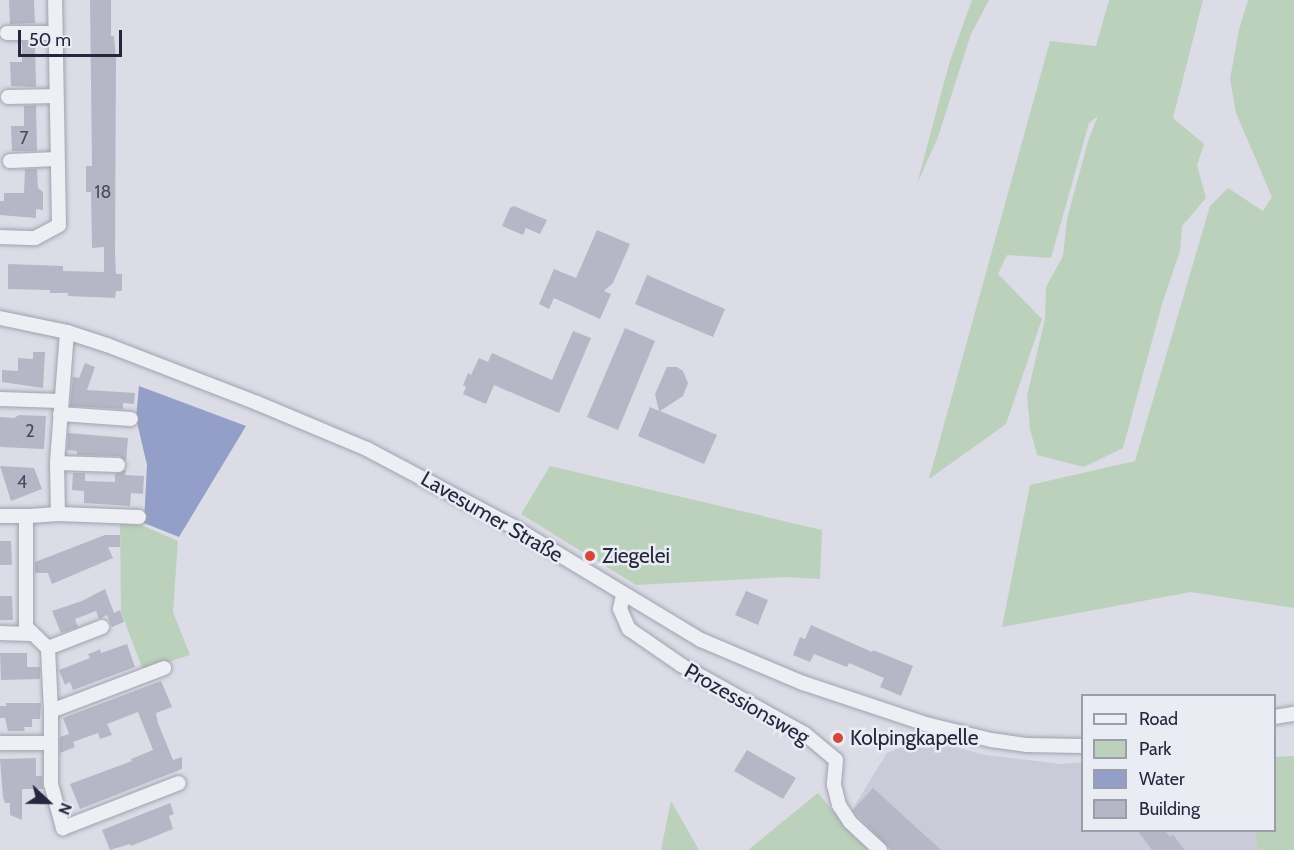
<!DOCTYPE html>
<html>
<head>
<meta charset="utf-8">
<style>
	body { margin:0 }
	#map { position:relative; width:1294px; height:850px; overflow:hidden; background:#dbdce6; font-family:Cabin,sans-serif }
	div>[style] { position:absolute }
	[style*='--x'] { left:calc(var(--x)*1px); top:calc(var(--y)*1px); width:calc(var(--w)*1px); rotate:calc(var(--a)*1deg) }
	.built>* { inset:0; background:#c9cbd8 }
	.green>* { inset:0; background:#bbd1bb }
	.water>* { inset:0; background:#939fc9 }
	.building>* { inset:0; background:#b5b7c6 }
	.roads { filter:drop-shadow(0 0 2px #a0a2b0) drop-shadow(0 0 2px #a0a2b0) }
	.minor>* { height:14px; margin:-7px; padding:0 7px; transform-origin:7px; border-radius:7px; background:#eeeef5 }
	.dots>* { width:16px; height:16px; translate:-50% -50%; box-sizing:border-box; border:3px solid #eaecf4; border-radius:50% }
	span { translate:-50% -50%; white-space:nowrap; text-align:center; line-height:1.15; -webkit-text-stroke:5px #eaecf4; paint-order:stroke }
	.number-label { font-size:18px; color:#484b5f }
	.number-label span { -webkit-text-stroke-width:0 }
	.street-label { font-size:21px; color:#24273d }
	.poi-label { font-size:21px; color:#24273d }
	.left { translate:0 -50%; text-align:left }
	.legend { position:absolute; left:1081px; top:694px; width:195px; height:138px; box-sizing:border-box; background:#eaecf4; border:2px solid #9b9dab; margin:0; padding:8px 10px; list-style:none; font-size:18px; color:#24273d }
	.legend li { display:flex; align-items:center; gap:12px; height:30px }
	.legend b { width:30px; border:2px solid #9b9dab }
	.north { position:absolute; left:18px; top:772px; width:60px; height:60px; -webkit-text-stroke:4px #eaecf4; paint-order:stroke; rotate:112deg; font-size:16px; font-weight:700; line-height:24px; text-align:center; color:#24273d }
	.north::after { content:''; display:block; margin:auto; width:21px; height:27px; background:#24273d; clip-path:polygon(50% 0,100% 100%,50% 72%,0 100%) }
	.scale { position:absolute; left:18px; top:30px; width:104px; height:27px; box-sizing:border-box; border:3px solid #24273d; border-top:0; padding-left:8px; font-size:18px; line-height:21px; white-space:nowrap; color:#24273d; -webkit-text-stroke:4px #eaecf4; paint-order:stroke }
</style>
</head>
<body>
<div id="map">
	<div class="built">
		<div style="clip-path:polygon(923px 739px,986px 755px,1061px 764px,1082px 762px,1082px 830px,1254px 831px,1258px 850px,891px 850px,850px 813px,887px 753px)"></div>
	</div>
	<div class="green">
		<div style="clip-path:polygon(972px 0,989px 0,971px 34px,938px 137px,917px 184px,949px 64px)"></div>
		<div style="clip-path:polygon(1109px 0,1203px 0,1173px 118px,1204px 144px,1197px 165px,1206px 198px,1182px 226px,1180px 251px,1162px 304px,1123px 448px,1084px 467px,1037px 455px,1030px 429px,1027px 396px,1045px 319px,1046px 287px,1063px 256px,1067px 219px,1089px 138px,1098px 116px,1089px 123px,1051px 258px,1007px 255px,998px 274px,1042px 319px,1006px 424px,929px 479px,1050px 41px,1096px 46px)"></div>
		<div style="clip-path:polygon(1248px 0,1294px 0,1294px 608px,1191px 592px,1002px 627px,1030px 485px,1135px 461px,1210px 206px,1228px 188px,1263px 211px,1272px 197px,1236px 113px,1230px 79px,1239px 30px)"></div>
		<div style="clip-path:polygon(550px 466px,822px 530px,820px 579px,786px 577px,636px 585px,521px 514px)"></div>
		<div style="clip-path:polygon(120px 524px,141px 525px,178px 541px,173px 612px,190px 655px,143px 670px,121px 612px)"></div>
		<div style="clip-path:polygon(1294px 756px,1294px 850px,1258px 850px,1254px 831px,1274px 830px,1275px 757px)"></div>
		<div style="clip-path:polygon(818px 793px,855px 837px,869px 850px,748px 850px)"></div>
		<div style="clip-path:polygon(671px 801px,699px 850px,661px 850px)"></div>
	</div>
	<div class="water">
		<div style="clip-path:polygon(139px 386px,246px 426px,179px 537px,144px 523px,147px 465px,136px 418px)"></div>
	</div>
	<div class="building">
		<div style="clip-path:polygon(9px 0,34px 0,35px 23px,10px 24px)"></div>
		<div style="clip-path:polygon(90px 0,111px 0,111px 36px,114px 36px,116px 59px,115px 253px,116px 274px,122px 274px,122px 291px,116px 291px,115px 298px,68px 296px,68px 293px,50px 293px,50px 290px,8px 289px,8px 264px,63px 266px,63px 271px,104px 272px,104px 247px,92px 248px,91px 192px,86px 192px,86px 166px,92px 166px)"></div>
		<div style="clip-path:polygon(22px 42px,35px 42px,36px 87px,11px 86px,10px 62px,22px 62px)"></div>
		<div style="clip-path:polygon(36px 105px,37px 151px,12px 151px,11px 126px,24px 126px,24px 106px)"></div>
		<div style="clip-path:polygon(25px 169px,37px 169px,38px 188px,43px 192px,43px 210px,36px 209px,36px 218px,0 215px,0 201px,4px 201px,4px 193px,24px 193px)"></div>
		<div style="clip-path:polygon(514px 206px,547px 220px,540px 234px,526px 228px,523px 235px,502px 226px,510px 208px)"></div>
		<div style="clip-path:polygon(597px 230px,630px 244px,613px 283px,604px 291px,611px 294px,600px 319px,554px 298px,549px 309px,539px 304px,554px 269px,576px 278px)"></div>
		<div style="clip-path:polygon(647px 275px,725px 309px,713px 337px,635px 304px)"></div>
		<div style="clip-path:polygon(625px 328px,655px 341px,618px 430px,587px 417px)"></div>
		<div style="clip-path:polygon(573px 331px,591px 338px,559px 413px,494px 385px,486px 404px,463px 394px,466px 387px,463px 385px,468px 373px,471px 375px,479px 358px,488px 362px,492px 353px,552px 380px)"></div>
		<div style="clip-path:polygon(33px 352px,45px 352px,43px 388px,2px 382px,2px 370px,18px 371px,18px 358px,33px 359px)"></div>
		<div style="clip-path:polygon(85px 363px,95px 367px,87px 390px,135px 393px,134px 404px,123px 403px,123px 409px,70px 406px,73px 377px,79px 378px)"></div>
		<div style="clip-path:polygon(667px 367px,677px 367px,683px 371px,688px 383px,683px 396px,660px 411px,717px 435px,704px 464px,638px 436px,650px 407px,659px 411px,655px 394px)"></div>
		<div style="clip-path:polygon(19px 415px,46px 416px,44px 449px,0 447px,0 417px,14px 418px)"></div>
		<div style="clip-path:polygon(68px 433px,128px 438px,126px 461px,119px 456px,77px 455px,77px 451px,67px 450px)"></div>
		<div style="clip-path:polygon(0 466px,34px 468px,42px 489px,11px 501px)"></div>
		<div style="clip-path:polygon(126px 470px,125px 475px,144px 476px,143px 494px,131px 493px,130px 506px,84px 503px,84px 491px,72px 490px,73px 473px,85px 473px,85px 481px,115px 482px,115px 474px)"></div>
		<div style="clip-path:polygon(105px 535px,120px 535px,120px 547px,108px 547px,113px 558px,52px 584px,48px 573px,35px 573px,35px 562px)"></div>
		<div style="clip-path:polygon(0 541px,11px 541px,12px 565px,0 565px)"></div>
		<div style="clip-path:polygon(105px 589px,114px 613px,120px 610px,124px 622px,112px 627px,107px 615px,99px 619px,96px 611px,75px 619px,78px 627px,61px 633px,52px 611px,82px 601px)"></div>
		<div style="clip-path:polygon(746px 591px,768px 600px,758px 625px,735px 615px)"></div>
		<div style="clip-path:polygon(0 596px,12px 596px,13px 620px,0 620px)"></div>
		<div style="clip-path:polygon(811px 625px,872px 652px,873px 650px,913px 666px,901px 696px,880px 687px,884px 678px,849px 663px,847px 667px,814px 654px,810px 662px,793px 655px,800px 637px,805px 639px)"></div>
		<div style="clip-path:polygon(127px 644px,135px 667px,73px 690px,70px 682px,65px 685px,59px 670px,90px 658px,88px 654px,94px 652px,100px 649px,101px 653px)"></div>
		<div style="clip-path:polygon(0 653px,27px 653px,27px 667px,40px 667px,40px 679px,1px 680px)"></div>
		<div style="clip-path:polygon(161px 681px,172px 707px,156px 713px,158px 723px,173px 760px,182px 757px,182px 769px,80px 809px,70px 784px,132px 761px,131px 759px,153px 750px,138px 712px,107px 724px,112px 735px,100px 739px,98px 733px,73px 742px,75px 747px,60px 753px,60px 737px,69px 734px,63px 718px)"></div>
		<div style="clip-path:polygon(6px 703px,41px 703px,40px 719px,32px 719px,32px 727px,24px 727px,25px 731px,8px 731px,5px 718px,0 718px,0 706px,6px 706px)"></div>
		<div style="clip-path:polygon(747px 750px,796px 778px,783px 799px,734px 771px)"></div>
		<div style="clip-path:polygon(36px 758px,36px 776px,42px 776px,43px 789px,22px 789px,22px 820px,10px 815px,10px 803px,5px 803px,3px 797px,0 759px)"></div>
		<div style="clip-path:polygon(873px 788px,941px 850px,891px 850px,853px 810px)"></div>
		<div style="clip-path:polygon(170px 803px,174px 814px,169px 816px,173px 829px,131px 846px,130px 844px,110px 850px,102px 830px)"></div>
		<div style="clip-path:polygon(1138px 831px,1165px 831px,1170px 837px,1173px 835px,1185px 850px,1152px 850px)"></div>
	</div>
	<div class="roads">
		<div class="minor">
			<div style="--x:7;--y:33;--w:48;--a:0"></div>
			<div style="--x:8;--y:97;--w:48;--a:-1.2"></div>
			<div style="--x:10;--y:161;--w:47;--a:-2.4"></div>
			<div style="--x:0;--y:237;--w:35;--a:2"></div>
			<div style="--x:35;--y:238;--w:27;--a:-28"></div>
			<div style="--x:59;--y:225;--w:225;--a:-91"></div>
			<div style="--x:0;--y:318;--w:68;--a:11.8"></div>
			<div style="--x:67;--y:332;--w:42;--a:18"></div>
			<div style="--x:107;--y:345;--w:161;--a:21.1"></div>
			<div style="--x:257;--y:403;--w:119;--a:22.7"></div>
			<div style="--x:367;--y:449;--w:164;--a:28"></div>
			<div style="--x:512;--y:526;--w:221;--a:31.1"></div>
			<div style="--x:701;--y:640;--w:111;--a:22.9"></div>
			<div style="--x:803;--y:683;--w:130;--a:18.4"></div>
			<div style="--x:926;--y:724;--w:67;--a:13.8"></div>
			<div style="--x:991;--y:740;--w:35;--a:8"></div>
			<div style="--x:1026;--y:745;--w:56;--a:1"></div>
			<div style="--x:67;--y:332;--w:131;--a:94.4"></div>
			<div style="--x:57;--y:463;--w:51;--a:88.9"></div>
			<div style="--x:58;--y:514;--w:32;--a:176"></div>
			<div style="--x:26;--y:516;--w:111;--a:90"></div>
			<div style="--x:26;--y:627;--w:30;--a:44"></div>
			<div style="--x:48;--y:648;--w:63;--a:87.3"></div>
			<div style="--x:51;--y:711;--w:73;--a:90"></div>
			<div style="--x:51;--y:784;--w:46;--a:74.7"></div>
			<div style="--x:63;--y:828;--w:124;--a:-21.2"></div>
			<div style="--x:0;--y:399;--w:60;--a:1.9"></div>
			<div style="--x:60;--y:414;--w:71;--a:4"></div>
			<div style="--x:57;--y:463;--w:61;--a:1.9"></div>
			<div style="--x:58;--y:514;--w:81;--a:2.1"></div>
			<div style="--x:0;--y:516;--w:26;--a:0"></div>
			<div style="--x:623;--y:595;--w:14;--a:102"></div>
			<div style="--x:620;--y:609;--w:22;--a:66"></div>
			<div style="--x:629;--y:629;--w:63;--a:34.7"></div>
			<div style="--x:681;--y:665;--w:142;--a:29.1"></div>
			<div style="--x:805;--y:734;--w:40;--a:40"></div>
			<div style="--x:836;--y:760;--w:25;--a:95"></div>
			<div style="--x:834;--y:785;--w:21;--a:76"></div>
			<div style="--x:839;--y:805;--w:20;--a:57"></div>
			<div style="--x:850;--y:822;--w:41;--a:43"></div>
			<div style="--x:0;--y:633;--w:30;--a:2"></div>
			<div style="--x:48;--y:648;--w:58;--a:-21.3"></div>
			<div style="--x:51;--y:711;--w:121;--a:-20.8"></div>
			<div style="--x:1274;--y:717;--w:20;--a:-9"></div>
			<div style="--x:0;--y:743;--w:51;--a:0"></div>
		</div>
	</div>
	<div class="dots">
		<div style="left:590px;top:556px;background:#d54736"></div>
		<div style="left:838px;top:738px;background:#d54736"></div>
	</div>
	<div class="number-label">
		<span style="left:24px;top:138px">7</span>
		<span style="left:103px;top:192px">18</span>
		<span style="left:30px;top:431px">2</span>
		<span style="left:22px;top:482px">4</span>
	</div>
	<div class="street-label">
		<span style="left:492px;top:517px;rotate:30deg">Lavesumer Straße</span>
		<span style="left:747px;top:704px;rotate:30deg">Prozessionsweg</span>
	</div>
	<div class="poi-label">
		<span class="left" style="left:602px;top:556px">Ziegelei</span>
		<span class="left" style="left:850px;top:738px">Kolpingkapelle</span>
	</div>
	<ul class="legend">
	<li><b style="height:8px;background:#eeeef5"></b>Road</li>
	<li><b style="height:16px;background:#bbd1bb"></b>Park</li>
	<li><b style="height:16px;background:#939fc9"></b>Water</li>
	<li><b style="height:16px;background:#b5b7c6"></b>Building</li>
	</ul>
	<div class="north">N</div>
	<div class="scale">50 m</div>
</div>
</body>
</html>
